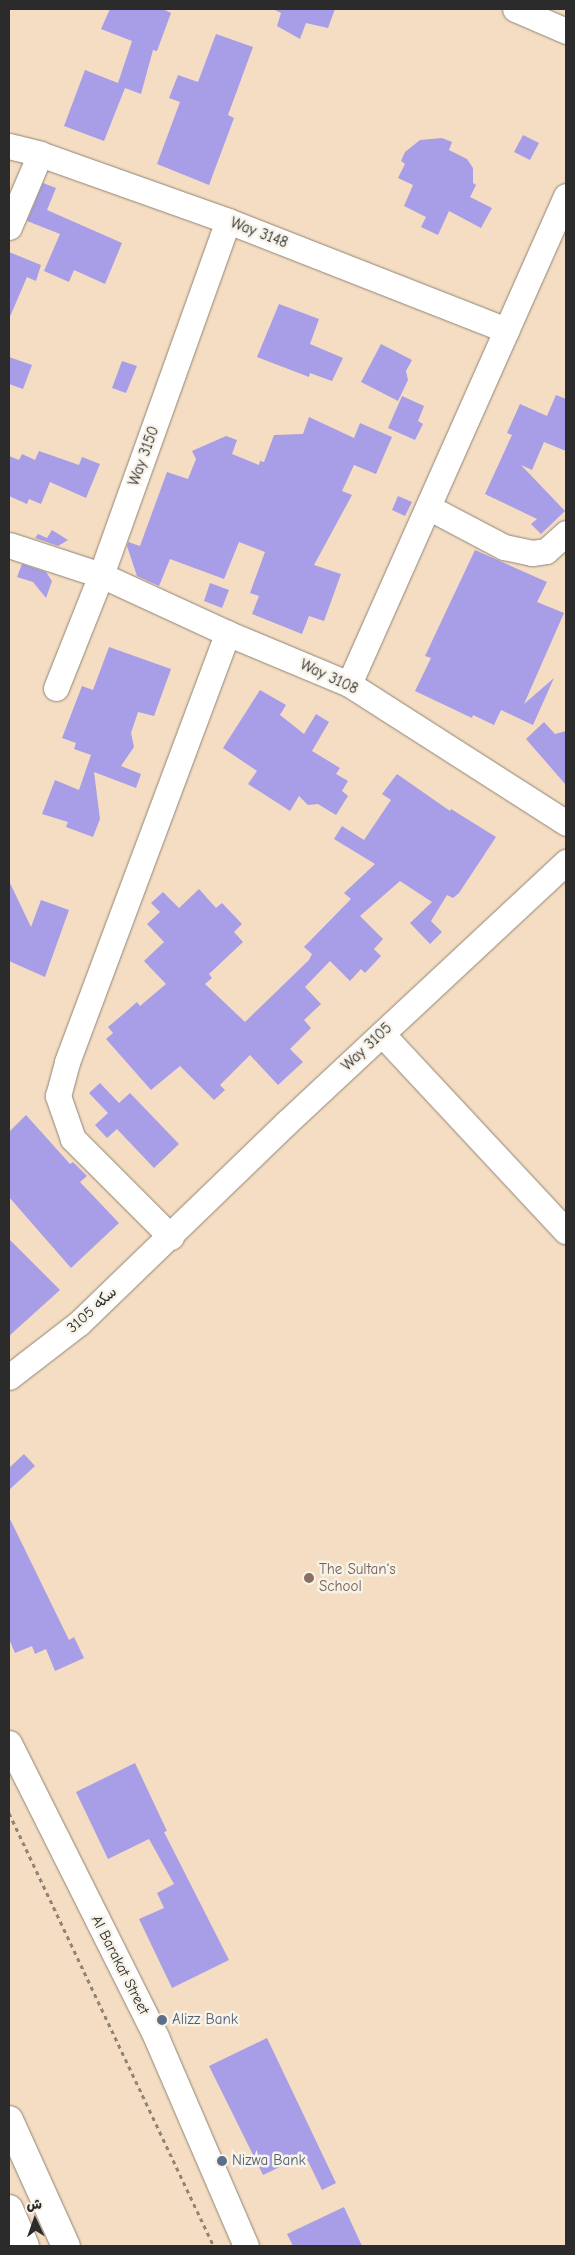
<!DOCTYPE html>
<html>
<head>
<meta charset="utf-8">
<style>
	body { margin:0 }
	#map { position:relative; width:575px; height:2255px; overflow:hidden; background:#f4ddc2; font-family:"Comic Neue","Playpen Sans Arabic",sans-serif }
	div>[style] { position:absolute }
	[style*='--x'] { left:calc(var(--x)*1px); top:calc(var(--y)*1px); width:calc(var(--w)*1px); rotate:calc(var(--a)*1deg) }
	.building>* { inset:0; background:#a89de7 }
	.path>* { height:3px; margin-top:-1.5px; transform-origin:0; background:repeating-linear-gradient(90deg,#908476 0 4px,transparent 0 8px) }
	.roads { filter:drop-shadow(0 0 1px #908476) drop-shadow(0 0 1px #908476) }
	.minor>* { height:25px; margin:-12.5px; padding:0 12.5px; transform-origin:12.5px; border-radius:12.5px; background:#fff }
	.major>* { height:28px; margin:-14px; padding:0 14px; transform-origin:14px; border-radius:14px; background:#fff }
	.dots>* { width:14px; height:14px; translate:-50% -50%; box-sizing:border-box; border:2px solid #f7f3e8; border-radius:50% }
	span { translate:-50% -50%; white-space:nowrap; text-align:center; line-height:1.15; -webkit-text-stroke:5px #f7f3e8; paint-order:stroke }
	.street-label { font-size:15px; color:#2b2b2b }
	.education-label { font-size:15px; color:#785e54 }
	.left { translate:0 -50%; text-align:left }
	.service-label { font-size:15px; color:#4e5e75 }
	.frame { position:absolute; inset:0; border:10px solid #2b2b2b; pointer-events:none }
	.north { position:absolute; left:10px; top:2195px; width:50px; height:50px; -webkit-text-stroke:4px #f7f3e8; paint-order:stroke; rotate:357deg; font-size:14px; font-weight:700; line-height:20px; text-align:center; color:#2b2b2b }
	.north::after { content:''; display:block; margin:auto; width:18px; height:22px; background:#2b2b2b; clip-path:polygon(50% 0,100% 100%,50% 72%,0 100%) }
</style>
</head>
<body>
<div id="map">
	<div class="building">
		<div style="clip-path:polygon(110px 9px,163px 9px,171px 13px,157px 51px,153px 50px,141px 94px,125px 88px,104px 141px,64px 126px,85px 70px,118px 83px,132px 41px,101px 29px)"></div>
		<div style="clip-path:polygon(273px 9px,335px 9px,328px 28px,306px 23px,300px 39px,277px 26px,281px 13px)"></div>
		<div style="clip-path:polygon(216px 34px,253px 47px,228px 115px,234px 118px,209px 185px,157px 164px,180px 102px,169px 98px,178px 75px,198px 82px)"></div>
		<div style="clip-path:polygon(523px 135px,539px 143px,530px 160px,514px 152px)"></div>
		<div style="clip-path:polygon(442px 138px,452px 142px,449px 150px,467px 159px,473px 168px,473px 183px,476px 185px,470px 197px,492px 208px,481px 228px,449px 211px,438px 235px,421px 227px,426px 217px,404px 206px,413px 185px,398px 178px,405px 164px,401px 161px,405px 152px,420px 140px)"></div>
		<div style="clip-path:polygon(43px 183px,56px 188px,47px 210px,122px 243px,105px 284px,74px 270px,69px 282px,44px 271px,60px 234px,27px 221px)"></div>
		<div style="clip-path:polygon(9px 252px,41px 265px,36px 281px,27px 277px,9px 319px)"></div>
		<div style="clip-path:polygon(279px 304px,319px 319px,310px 344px,343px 358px,332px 381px,310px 373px,309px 377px,257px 357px)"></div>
		<div style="clip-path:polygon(381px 344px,412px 360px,406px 371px,408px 380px,398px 401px,361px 382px)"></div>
		<div style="clip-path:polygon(9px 357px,32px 365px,23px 389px,9px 384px)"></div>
		<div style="clip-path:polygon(122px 361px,137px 366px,126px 393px,112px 388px)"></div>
		<div style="clip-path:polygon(556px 395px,566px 399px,566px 451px,544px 442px,532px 470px,521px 465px,565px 511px,541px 534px,531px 524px,537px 519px,485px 494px,512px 435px,507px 433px,520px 404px,547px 416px)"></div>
		<div style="clip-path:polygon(402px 396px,424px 406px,418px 421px,423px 424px,415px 440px,388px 428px)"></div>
		<div style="clip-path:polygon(309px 417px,354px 438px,360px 423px,392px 437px,376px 474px,354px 465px,342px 491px,352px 495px,314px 565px,341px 574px,324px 621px,309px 616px,302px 634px,252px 614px,259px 596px,250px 593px,265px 552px,239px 542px,224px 579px,170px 559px,159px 586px,137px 576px,127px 546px,128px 542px,140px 546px,167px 472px,188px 479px,196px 459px,192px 451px,226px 436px,237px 440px,232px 454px,259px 465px,260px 461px,264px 462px,274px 435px,303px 434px)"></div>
		<div style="clip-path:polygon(39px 451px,79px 465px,82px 457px,100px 464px,86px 498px,50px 482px,41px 504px,29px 499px,27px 504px,9px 496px,9px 456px,19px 460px,22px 454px,35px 460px)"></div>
		<div style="clip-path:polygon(398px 496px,412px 502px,405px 516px,392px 510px)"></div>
		<div style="clip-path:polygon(52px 530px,68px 540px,58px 546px,35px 538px,38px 534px,47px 538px)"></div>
		<div style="clip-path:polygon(475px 550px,547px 582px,537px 602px,564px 613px,524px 704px,554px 678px,533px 725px,501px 710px,494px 725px,473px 715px,472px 718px,415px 691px,431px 658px,425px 656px)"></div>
		<div style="clip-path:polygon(22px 564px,46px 572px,52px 581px,46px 598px,33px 582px,17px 577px)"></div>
		<div style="clip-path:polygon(210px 583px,229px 590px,222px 608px,204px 601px)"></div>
		<div style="clip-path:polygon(109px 647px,171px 669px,154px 716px,138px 712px,131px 733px,134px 747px,121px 766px,141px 774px,136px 788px,94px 772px,100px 819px,93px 837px,66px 827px,68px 822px,42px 814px,55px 780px,79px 790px,91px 755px,74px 749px,76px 743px,62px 738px,82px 686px,93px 690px)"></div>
		<div style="clip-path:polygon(260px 690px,286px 705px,280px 715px,304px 734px,316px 714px,329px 722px,312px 751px,340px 768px,336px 774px,348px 781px,342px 791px,348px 796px,336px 815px,318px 804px,308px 805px,299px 796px,290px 811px,248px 784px,257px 771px,223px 748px)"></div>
		<div style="clip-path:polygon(544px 722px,555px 734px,566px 731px,566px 785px,526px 739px)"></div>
		<div style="clip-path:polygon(397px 774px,450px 811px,451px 809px,496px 837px,459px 893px,453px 898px,447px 895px,431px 921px,442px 932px,430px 944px,410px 923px,432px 902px,400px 881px,360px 916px,383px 939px,374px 949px,381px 956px,365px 973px,361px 969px,350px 981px,330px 961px,305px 987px,321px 1004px,304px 1020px,311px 1028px,290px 1049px,303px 1062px,278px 1085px,250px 1055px,220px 1085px,225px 1090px,214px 1100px,180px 1066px,151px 1090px,106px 1039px,113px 1033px,108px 1027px,121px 1016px,137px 1002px,140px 1006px,166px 984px,144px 961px,164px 942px,147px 924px,160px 912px,151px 903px,163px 892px,179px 908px,199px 889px,216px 908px,222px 903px,242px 924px,234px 932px,243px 942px,209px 974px,212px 978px,205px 984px,245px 1022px,309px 960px,312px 954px,304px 947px,351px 899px,344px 893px,375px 864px,334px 839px,342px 826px,364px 840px,391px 800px,382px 794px)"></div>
		<div style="clip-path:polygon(9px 881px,31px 927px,41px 900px,69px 910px,45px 977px,9px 961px)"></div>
		<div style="clip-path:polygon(100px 1083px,119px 1103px,130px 1093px,179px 1144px,154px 1168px,117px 1129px,107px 1138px,95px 1125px,108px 1113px,89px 1093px)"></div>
		<div style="clip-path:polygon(26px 1115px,70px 1164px,73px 1162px,87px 1176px,80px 1182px,119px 1223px,71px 1268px,9px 1197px,9px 1132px)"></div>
		<div style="clip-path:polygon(9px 1239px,60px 1290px,9px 1336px)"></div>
		<div style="clip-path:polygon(24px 1454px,35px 1466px,9px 1490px,9px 1468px)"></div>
		<div style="clip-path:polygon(9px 1517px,69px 1640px,74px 1637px,84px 1658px,55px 1671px,46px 1649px,35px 1654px,32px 1646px,15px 1653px,9px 1639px)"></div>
		<div style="clip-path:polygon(135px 1763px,167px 1831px,164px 1832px,229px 1960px,172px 1988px,139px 1919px,164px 1908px,157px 1893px,174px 1884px,149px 1839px,108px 1859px,76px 1792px)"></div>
		<div style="clip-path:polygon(267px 2038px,336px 2183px,322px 2190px,305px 2155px,263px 2175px,209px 2066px)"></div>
		<div style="clip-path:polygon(344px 2207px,362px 2246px,293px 2246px,287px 2234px)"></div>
	</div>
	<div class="path">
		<div style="--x:9;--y:1813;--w:479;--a:64.7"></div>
	</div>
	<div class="roads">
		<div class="minor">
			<div style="--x:515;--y:9;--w:56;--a:23.3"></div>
			<div style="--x:9;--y:146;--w:32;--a:14"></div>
			<div style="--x:40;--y:154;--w:200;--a:19.6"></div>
			<div style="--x:228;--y:221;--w:299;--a:21.4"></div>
			<div style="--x:9;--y:227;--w:79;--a:-67"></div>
			<div style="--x:428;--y:507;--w:86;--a:27.8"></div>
			<div style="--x:504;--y:547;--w:29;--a:12"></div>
			<div style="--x:532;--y:553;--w:14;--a:-8"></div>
			<div style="--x:546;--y:551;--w:27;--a:-42"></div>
			<div style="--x:9;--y:545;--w:97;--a:18.1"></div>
			<div style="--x:101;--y:575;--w:139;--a:24.7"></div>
			<div style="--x:227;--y:633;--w:132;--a:22.7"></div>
			<div style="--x:349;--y:684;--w:258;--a:32.6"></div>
			<div style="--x:349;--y:684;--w:534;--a:-66.03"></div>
			<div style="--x:56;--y:688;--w:122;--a:-68.3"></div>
			<div style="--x:101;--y:575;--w:376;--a:-70.3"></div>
			<div style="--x:382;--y:1034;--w:270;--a:47"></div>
			<div style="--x:171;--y:1237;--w:139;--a:-135"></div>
			<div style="--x:73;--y:1139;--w:46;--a:-109.2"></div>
			<div style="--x:58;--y:1096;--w:35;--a:-75"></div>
			<div style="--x:67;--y:1062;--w:458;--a:-69.5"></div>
			<div style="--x:9;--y:1377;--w:88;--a:-37.6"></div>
			<div style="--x:79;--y:1323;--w:288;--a:-44"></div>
			<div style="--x:286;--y:1123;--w:383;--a:-43"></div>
			<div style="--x:9;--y:1743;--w:329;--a:63.4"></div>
			<div style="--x:156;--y:2037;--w:228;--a:66.7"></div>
		</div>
		<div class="major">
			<div style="--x:9;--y:2120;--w:138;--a:65.7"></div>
			<div style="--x:9;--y:2209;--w:40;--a:66.6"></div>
		</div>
	</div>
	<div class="dots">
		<div style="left:309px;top:1578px;background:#8d6e63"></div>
		<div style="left:162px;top:2020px;background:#5c6f8a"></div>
		<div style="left:222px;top:2161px;background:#5c6f8a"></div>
	</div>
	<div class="street-label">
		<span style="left:259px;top:233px;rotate:21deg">Way 3148</span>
		<span style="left:144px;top:456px;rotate:-70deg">Way 3150</span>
		<span style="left:329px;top:677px;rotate:25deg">Way 3108</span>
		<span style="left:367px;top:1047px;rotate:-43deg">Way 3105</span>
		<span style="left:92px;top:1310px;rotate:-42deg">سكه 3105</span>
		<span style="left:120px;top:1965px;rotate:63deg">Al Barakat Street</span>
	</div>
	<div class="education-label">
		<span class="left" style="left:319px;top:1578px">The Sultan's<br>School</span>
	</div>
	<div class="service-label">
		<span class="left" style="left:172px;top:2020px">Alizz Bank</span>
		<span class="left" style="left:232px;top:2161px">Nizwa Bank</span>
	</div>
	<div class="frame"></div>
	<div class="north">ش</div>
</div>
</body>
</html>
